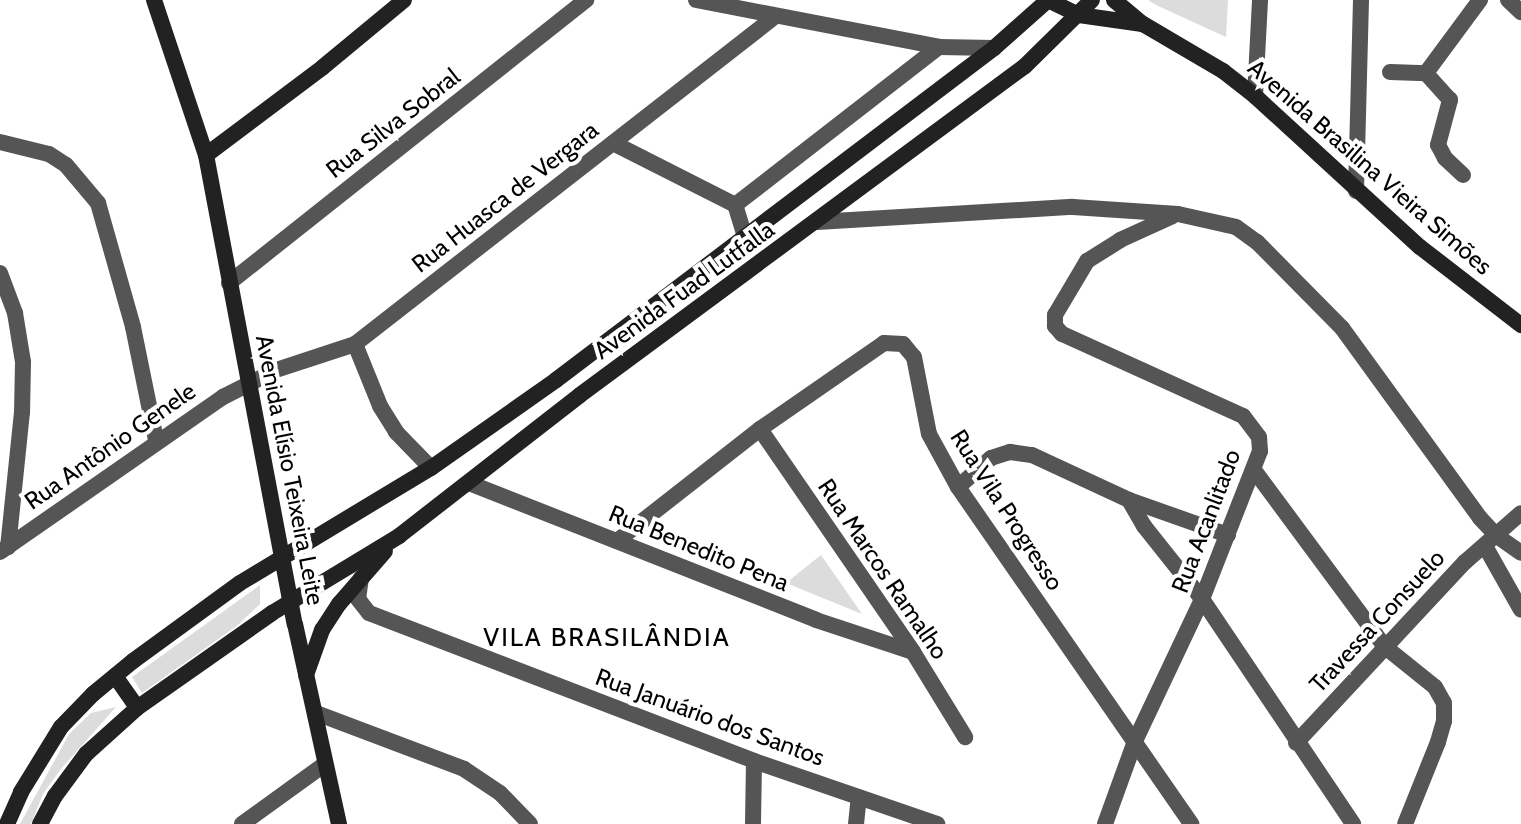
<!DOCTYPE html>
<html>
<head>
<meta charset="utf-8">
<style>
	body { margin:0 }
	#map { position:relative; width:1521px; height:824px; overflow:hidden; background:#fff; font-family:Cabin,sans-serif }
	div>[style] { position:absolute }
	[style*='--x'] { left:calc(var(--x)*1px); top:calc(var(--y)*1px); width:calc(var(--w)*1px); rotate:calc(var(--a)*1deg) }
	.green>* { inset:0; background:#dcdcdc }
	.street>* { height:16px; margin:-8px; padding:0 8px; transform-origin:8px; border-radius:8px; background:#555 }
	.secondary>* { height:16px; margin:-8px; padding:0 8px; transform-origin:8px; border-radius:8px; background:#222 }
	span { translate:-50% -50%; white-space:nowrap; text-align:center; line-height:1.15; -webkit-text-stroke:8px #fff; paint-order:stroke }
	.street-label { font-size:24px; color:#000 }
	.neighbourhood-label { font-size:26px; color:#000; letter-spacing:2px }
</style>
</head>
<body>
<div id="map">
	<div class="green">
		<div style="clip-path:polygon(1148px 0,1228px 0,1226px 37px,1156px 5px)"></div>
		<div style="clip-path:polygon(821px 555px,862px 614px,786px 583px)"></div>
		<div style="clip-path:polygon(260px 585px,260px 604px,238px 625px,142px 693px,132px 677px)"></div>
		<div style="clip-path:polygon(116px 707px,61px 769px,43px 794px,31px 824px,20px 824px,69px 734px,91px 713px)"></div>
	</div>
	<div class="street">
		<div style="--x:696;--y:0;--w:248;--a:10.9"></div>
		<div style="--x:939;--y:47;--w:55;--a:1"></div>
		<div style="--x:1508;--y:0;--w:18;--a:43"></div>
		<div style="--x:1390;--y:72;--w:36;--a:2"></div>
		<div style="--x:1255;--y:96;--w:96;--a:-87"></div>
		<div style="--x:0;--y:142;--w:50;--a:13.8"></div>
		<div style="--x:49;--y:154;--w:20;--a:33"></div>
		<div style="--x:66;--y:165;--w:50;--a:49.9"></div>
		<div style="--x:98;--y:203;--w:129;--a:74.2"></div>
		<div style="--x:133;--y:327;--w:115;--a:78.5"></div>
		<div style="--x:613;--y:143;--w:137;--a:26.9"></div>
		<div style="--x:1463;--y:175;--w:25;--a:-137"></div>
		<div style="--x:1445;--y:158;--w:15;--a:-118"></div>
		<div style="--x:1438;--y:145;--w:47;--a:-75.1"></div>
		<div style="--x:1450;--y:100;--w:36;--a:-132"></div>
		<div style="--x:1426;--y:73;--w:91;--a:-53.5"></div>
		<div style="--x:1356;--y:191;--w:191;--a:-88.5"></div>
		<div style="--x:817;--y:222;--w:256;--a:-3.4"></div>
		<div style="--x:1073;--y:207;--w:105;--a:3.8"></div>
		<div style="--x:1178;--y:214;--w:59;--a:12.6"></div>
		<div style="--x:1236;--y:227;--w:26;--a:36"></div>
		<div style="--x:1257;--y:242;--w:121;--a:45.3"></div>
		<div style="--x:1342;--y:328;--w:235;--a:54"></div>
		<div style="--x:1480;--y:518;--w:25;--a:47"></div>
		<div style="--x:1497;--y:536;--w:29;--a:35"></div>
		<div style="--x:745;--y:237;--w:34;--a:-107"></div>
		<div style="--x:735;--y:205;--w:258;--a:-37.8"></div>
		<div style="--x:0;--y:273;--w:43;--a:69.4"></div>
		<div style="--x:15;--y:313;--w:50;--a:80.7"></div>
		<div style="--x:23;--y:362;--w:50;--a:91.1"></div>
		<div style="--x:22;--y:412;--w:136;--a:95.9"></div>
		<div style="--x:229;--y:283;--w:456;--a:-38.4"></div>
		<div style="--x:355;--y:344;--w:67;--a:68"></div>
		<div style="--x:380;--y:406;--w:31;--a:58"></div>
		<div style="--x:396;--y:432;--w:50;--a:45.8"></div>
		<div style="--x:760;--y:429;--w:270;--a:55.5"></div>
		<div style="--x:913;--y:652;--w:100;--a:58.5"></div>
		<div style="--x:1254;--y:470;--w:219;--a:53.5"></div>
		<div style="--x:1384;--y:646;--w:65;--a:38.8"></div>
		<div style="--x:1435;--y:687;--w:18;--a:61"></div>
		<div style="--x:1444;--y:703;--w:18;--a:90"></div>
		<div style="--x:1444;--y:721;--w:22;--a:106"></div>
		<div style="--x:1438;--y:742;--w:88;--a:111.9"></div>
		<div style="--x:469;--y:483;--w:373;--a:21.5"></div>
		<div style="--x:816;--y:620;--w:102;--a:18.3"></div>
		<div style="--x:958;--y:487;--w:44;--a:-41.3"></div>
		<div style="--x:991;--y:458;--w:20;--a:-18"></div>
		<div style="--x:1010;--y:452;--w:22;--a:8"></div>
		<div style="--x:1032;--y:455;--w:107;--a:24.9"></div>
		<div style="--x:1129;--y:500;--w:105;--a:19.5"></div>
		<div style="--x:1129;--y:500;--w:30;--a:60"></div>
		<div style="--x:1144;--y:526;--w:93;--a:51.5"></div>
		<div style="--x:1202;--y:599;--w:271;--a:56.1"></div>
		<div style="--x:617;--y:541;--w:182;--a:-38.1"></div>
		<div style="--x:760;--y:429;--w:151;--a:-34.7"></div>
		<div style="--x:884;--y:343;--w:19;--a:3"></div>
		<div style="--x:903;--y:344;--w:17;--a:50"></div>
		<div style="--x:914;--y:357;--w:78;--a:79"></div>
		<div style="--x:929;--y:434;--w:60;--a:61.3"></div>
		<div style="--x:958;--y:487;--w:410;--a:55.3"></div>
		<div style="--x:1485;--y:546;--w:73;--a:60.6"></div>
		<div style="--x:0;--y:552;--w:272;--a:-34.8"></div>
		<div style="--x:223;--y:397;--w:59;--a:-27"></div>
		<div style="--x:276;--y:370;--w:83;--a:-18.2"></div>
		<div style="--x:355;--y:344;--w:530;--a:-37.95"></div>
		<div style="--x:361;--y:578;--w:21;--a:98"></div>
		<div style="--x:358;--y:599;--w:18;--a:52"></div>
		<div style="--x:369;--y:613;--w:412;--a:21"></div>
		<div style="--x:754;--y:761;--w:194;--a:19"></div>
		<div style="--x:316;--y:713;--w:158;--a:20.7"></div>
		<div style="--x:464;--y:769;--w:43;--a:33.7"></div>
		<div style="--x:500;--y:793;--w:43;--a:45.9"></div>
		<div style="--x:1296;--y:743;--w:248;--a:-47"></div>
		<div style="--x:1465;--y:562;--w:74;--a:-41.2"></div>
		<div style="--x:242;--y:824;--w:102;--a:-35.9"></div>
		<div style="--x:753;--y:824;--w:63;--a:-89.1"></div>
		<div style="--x:856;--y:824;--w:27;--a:-84"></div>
		<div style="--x:1105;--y:824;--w:88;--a:-70.1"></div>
		<div style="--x:1135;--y:741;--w:157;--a:-64.7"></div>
		<div style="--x:1202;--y:599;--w:159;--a:-68.6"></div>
		<div style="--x:1260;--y:451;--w:14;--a:-94"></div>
		<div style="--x:1259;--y:437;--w:26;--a:-127"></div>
		<div style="--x:1243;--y:416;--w:199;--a:-155.6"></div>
		<div style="--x:1062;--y:334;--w:11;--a:-131"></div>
		<div style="--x:1055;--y:326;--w:11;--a:-90"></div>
		<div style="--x:1055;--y:315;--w:63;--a:-59.3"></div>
		<div style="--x:1087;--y:261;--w:39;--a:-32"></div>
		<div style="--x:1120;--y:240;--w:58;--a:-24.4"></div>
	</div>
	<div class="secondary">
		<div style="--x:154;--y:0;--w:163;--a:71.5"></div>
		<div style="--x:206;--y:155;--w:477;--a:79.3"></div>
		<div style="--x:295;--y:624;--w:205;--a:77.6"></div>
		<div style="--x:1048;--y:0;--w:34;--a:26"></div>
		<div style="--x:1079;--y:15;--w:64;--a:8.1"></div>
		<div style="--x:1114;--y:0;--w:38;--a:40"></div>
		<div style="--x:1143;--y:24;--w:93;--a:30.4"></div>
		<div style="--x:1223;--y:71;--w:41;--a:38"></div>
		<div style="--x:1255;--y:96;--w:224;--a:42.5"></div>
		<div style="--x:1420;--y:247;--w:128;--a:37.7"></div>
		<div style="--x:206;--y:155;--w:146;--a:-36.9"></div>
		<div style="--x:323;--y:67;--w:105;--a:-39.6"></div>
		<div style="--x:306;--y:675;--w:48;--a:-70.4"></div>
		<div style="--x:322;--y:630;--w:31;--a:-57"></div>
		<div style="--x:339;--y:604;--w:70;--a:-49"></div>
		<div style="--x:115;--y:676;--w:39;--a:55"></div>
		<div style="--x:7;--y:824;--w:35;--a:-66"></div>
		<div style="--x:21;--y:792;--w:76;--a:-58.4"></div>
		<div style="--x:61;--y:727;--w:46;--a:-45.9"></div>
		<div style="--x:93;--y:694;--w:52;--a:-39.5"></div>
		<div style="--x:133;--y:661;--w:132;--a:-36.1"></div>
		<div style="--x:240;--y:583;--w:223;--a:-31.1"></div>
		<div style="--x:431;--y:468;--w:153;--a:-35.1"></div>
		<div style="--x:556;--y:380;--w:550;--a:-37.16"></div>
		<div style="--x:994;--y:48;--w:72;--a:-41.6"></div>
		<div style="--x:40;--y:824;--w:32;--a:-62"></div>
		<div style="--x:55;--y:796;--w:52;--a:-53.6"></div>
		<div style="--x:86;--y:754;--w:69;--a:-42"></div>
		<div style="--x:137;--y:708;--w:165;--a:-35.1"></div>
		<div style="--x:272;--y:613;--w:149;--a:-31.2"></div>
		<div style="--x:399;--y:536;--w:229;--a:-37.9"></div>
		<div style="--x:580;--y:395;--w:553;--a:-36.48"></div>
		<div style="--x:1025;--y:66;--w:94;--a:-44.6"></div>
	</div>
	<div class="street-label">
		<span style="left:393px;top:123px;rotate:-38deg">Rua Silva Sobral</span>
		<span style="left:1370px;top:167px;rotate:41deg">Avenida Brasilina Vieira Simões</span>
		<span style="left:505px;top:197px;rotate:-38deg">Rua Huasca de Vergara</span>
		<span style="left:684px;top:290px;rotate:-36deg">Avenida Fuad Lutfalla</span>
		<span style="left:110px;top:446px;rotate:-35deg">Rua Antônio Genele</span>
		<span style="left:290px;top:470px;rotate:79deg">Avenida Elísio Teixeira Leite</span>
		<span style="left:1007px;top:510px;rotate:57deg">Rua Vila Progresso</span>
		<span style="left:1206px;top:521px;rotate:-69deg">Rua Acanlitado</span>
		<span style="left:699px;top:548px;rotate:22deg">Rua Benedito Pena</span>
		<span style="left:883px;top:569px;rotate:56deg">Rua Marcos Ramalho</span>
		<span style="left:1377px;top:621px;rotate:-47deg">Travessa Consuelo</span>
		<span style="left:710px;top:717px;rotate:20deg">Rua Januário dos Santos</span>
	</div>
	<div class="neighbourhood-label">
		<span style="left:607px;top:638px">VILA BRASILÂNDIA</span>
	</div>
</div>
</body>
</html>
